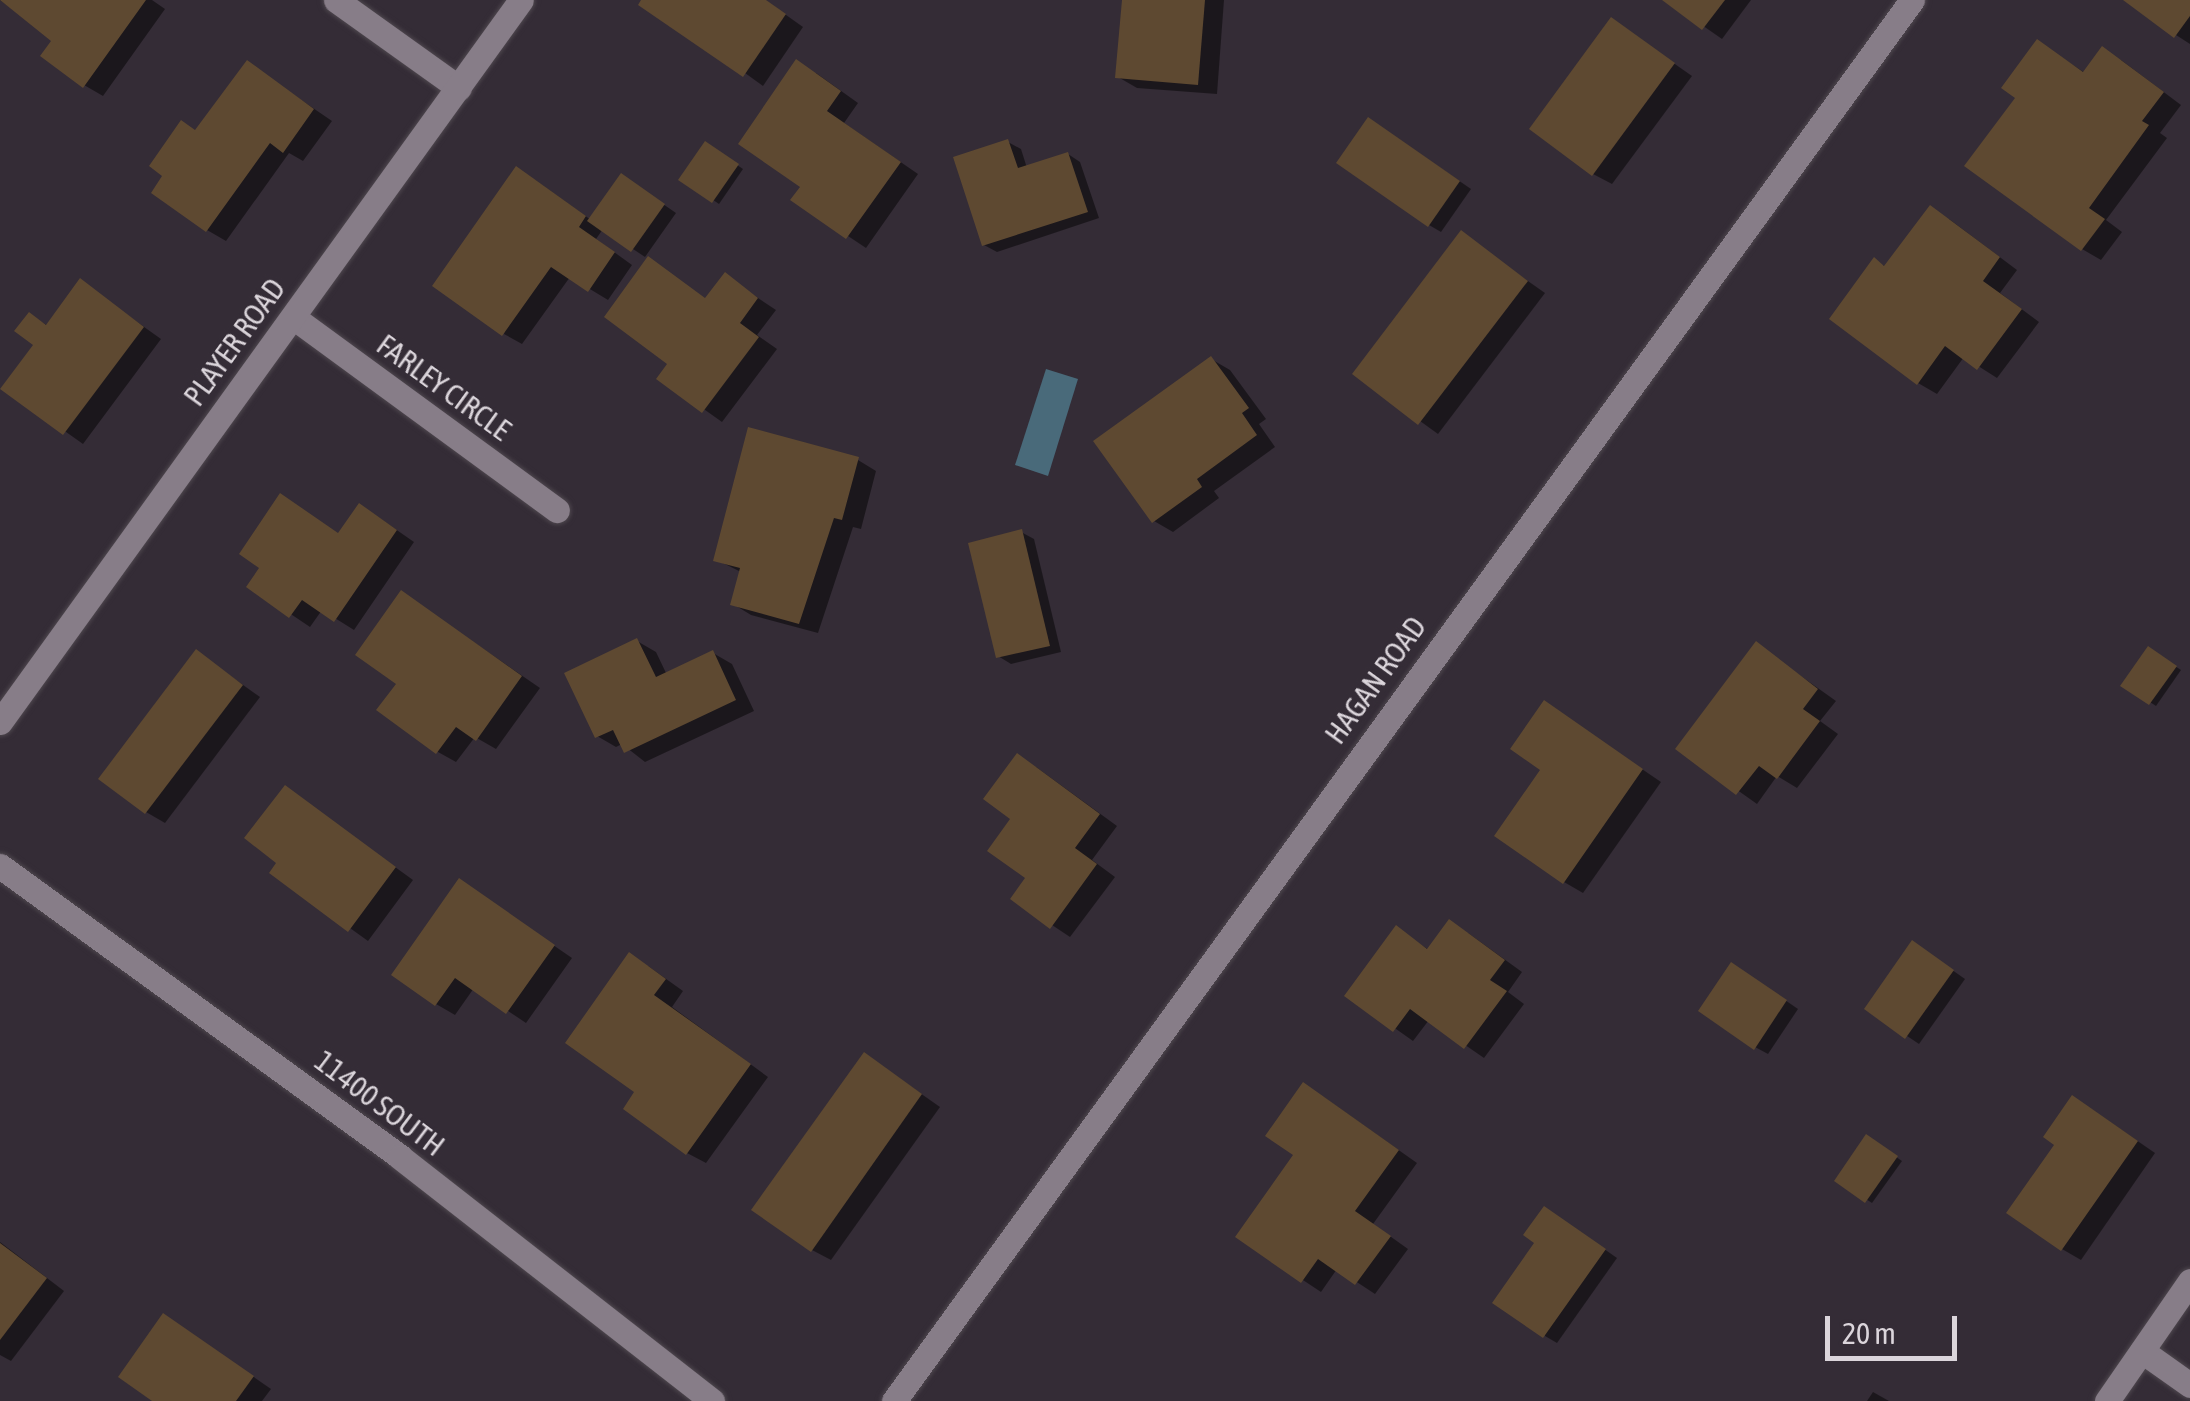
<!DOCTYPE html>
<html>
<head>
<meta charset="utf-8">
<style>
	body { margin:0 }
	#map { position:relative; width:2190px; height:1401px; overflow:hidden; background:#342c36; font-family:"Asap Condensed",sans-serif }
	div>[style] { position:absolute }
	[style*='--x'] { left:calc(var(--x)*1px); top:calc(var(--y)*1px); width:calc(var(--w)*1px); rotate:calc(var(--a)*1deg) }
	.water>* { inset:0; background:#496a7a }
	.shadow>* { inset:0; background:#0007 }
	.building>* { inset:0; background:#5e4931 }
	.roads { filter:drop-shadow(0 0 2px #4e474e) drop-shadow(0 0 2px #4e474e) }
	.street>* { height:25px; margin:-12.5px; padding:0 12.5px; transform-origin:12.5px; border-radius:12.5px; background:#877d88 }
	.secondary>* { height:25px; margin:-12.5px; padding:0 12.5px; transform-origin:12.5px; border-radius:12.5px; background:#877d88 }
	span { translate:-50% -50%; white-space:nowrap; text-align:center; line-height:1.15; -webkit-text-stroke:10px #342c36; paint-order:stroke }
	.street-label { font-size:30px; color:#dbd5db }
	.scale { position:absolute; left:1825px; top:1316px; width:132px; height:45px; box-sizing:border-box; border:5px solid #dbd5db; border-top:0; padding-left:12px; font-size:30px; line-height:35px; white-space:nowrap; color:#dbd5db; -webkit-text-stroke:8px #342c36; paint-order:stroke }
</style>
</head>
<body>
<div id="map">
	<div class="water">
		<div style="clip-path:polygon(1046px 369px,1078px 379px,1048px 476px,1015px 465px)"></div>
	</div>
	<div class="shadow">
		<div style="clip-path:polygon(0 0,152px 0,165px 9px,103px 96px,84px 85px,55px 40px)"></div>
		<div style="clip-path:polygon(644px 0,765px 0,803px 27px,763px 86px)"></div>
		<div style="clip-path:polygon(1125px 0,1224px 0,1217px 94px,1137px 88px,1118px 77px)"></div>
		<div style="clip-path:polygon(1666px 0,1751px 0,1722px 39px)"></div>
		<div style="clip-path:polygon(2128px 0,2190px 0,2190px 44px,2176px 35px)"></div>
		<div style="clip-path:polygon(1612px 20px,1692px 76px,1612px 184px,1593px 174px)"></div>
		<div style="clip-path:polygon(2038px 42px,2085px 73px,2121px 60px,2181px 105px,2160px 133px,2167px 138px,2106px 220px,2122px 232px,2101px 260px,2082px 249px,2018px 97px)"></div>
		<div style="clip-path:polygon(247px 63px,332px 121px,303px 161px,289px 153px,226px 241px,207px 230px,197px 132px)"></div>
		<div style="clip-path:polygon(816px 73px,858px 103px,844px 123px,918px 174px,866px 248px,794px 200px,803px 186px)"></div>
		<div style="clip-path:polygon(1381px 127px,1471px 189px,1441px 232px,1429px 225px)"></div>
		<div style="clip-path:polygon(1008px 142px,1021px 149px,1027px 168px,1068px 154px,1080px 162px,1099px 218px,997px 252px,984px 245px)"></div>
		<div style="clip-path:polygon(706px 144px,743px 169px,719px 204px,682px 179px)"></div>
		<div style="clip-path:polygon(535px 180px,591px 220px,634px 184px,676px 213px,645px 257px,603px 229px,596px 239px,632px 265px,608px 300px,570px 277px,522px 344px,504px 334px)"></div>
		<div style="clip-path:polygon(1949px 219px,2017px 270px,2000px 293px,2039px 322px,1997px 378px,1964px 357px,1937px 394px,1918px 383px,1875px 261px,1886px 267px)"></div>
		<div style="clip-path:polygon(1461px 234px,1545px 293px,1438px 434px,1355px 374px)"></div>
		<div style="clip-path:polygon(649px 260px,707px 300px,725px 276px,776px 310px,757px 335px,777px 349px,722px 422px,660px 378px,671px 363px)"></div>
		<div style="clip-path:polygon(81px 282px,161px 339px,83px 444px,4px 388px,36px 344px,30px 315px,48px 326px)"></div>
		<div style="clip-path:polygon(1211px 359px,1230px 370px,1266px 419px,1259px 424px,1275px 447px,1214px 491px,1219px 498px,1173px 532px,1154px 521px)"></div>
		<div style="clip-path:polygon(858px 460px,876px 471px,861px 529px,853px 527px,818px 633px,751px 615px,733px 604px,741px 572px,715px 559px)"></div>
		<div style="clip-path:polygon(378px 517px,414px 542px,354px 630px,322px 610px,310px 627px,249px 586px)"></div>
		<div style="clip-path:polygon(1021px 532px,1034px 539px,1061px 652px,1011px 664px,998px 656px)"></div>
		<div style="clip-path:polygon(402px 593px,540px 688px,496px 749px,475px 737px,456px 762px,438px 752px,399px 684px)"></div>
		<div style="clip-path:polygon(637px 641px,656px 652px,667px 675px,713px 653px,732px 664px,754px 711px,645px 762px,622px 744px,616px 747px,597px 736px)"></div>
		<div style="clip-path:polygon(1756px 644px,1836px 701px,1820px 721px,1838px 734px,1797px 788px,1777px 776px,1757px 804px,1678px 748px)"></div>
		<div style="clip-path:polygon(2149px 649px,2181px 670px,2156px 706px,2124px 685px)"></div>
		<div style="clip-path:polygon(197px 652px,260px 697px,165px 823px,146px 812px)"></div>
		<div style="clip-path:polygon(1545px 703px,1661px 782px,1583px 893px,1564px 882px,1544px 769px)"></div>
		<div style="clip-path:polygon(1036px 767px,1117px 826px,1092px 860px,1115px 877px,1070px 937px,1013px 899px,1029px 878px,1014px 818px)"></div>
		<div style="clip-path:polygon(286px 788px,413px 880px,368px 941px,272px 872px,280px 862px)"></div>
		<div style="clip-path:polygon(460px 881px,572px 958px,526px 1023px,474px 988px,455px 1015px,436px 1004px)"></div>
		<div style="clip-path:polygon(1397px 929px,1429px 950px,1468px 933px,1522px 972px,1508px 992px,1524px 1004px,1484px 1058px,1429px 1020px,1413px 1041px,1348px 995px)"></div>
		<div style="clip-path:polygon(1925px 951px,1965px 979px,1919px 1044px,1867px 1009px)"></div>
		<div style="clip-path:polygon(648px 966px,683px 991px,672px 1007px,768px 1077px,706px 1163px,687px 1153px,638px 1092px)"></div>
		<div style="clip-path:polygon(1744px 972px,1798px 1009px,1768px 1054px,1755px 1047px)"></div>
		<div style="clip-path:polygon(883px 1067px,940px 1107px,831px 1260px,812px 1250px)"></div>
		<div style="clip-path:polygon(1322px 1096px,1417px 1163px,1373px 1224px,1408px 1249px,1375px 1294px,1337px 1269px,1321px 1292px,1238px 1237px,1296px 1154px)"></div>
		<div style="clip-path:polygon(2091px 1109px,2155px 1153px,2081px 1260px,2062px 1249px,2057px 1144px)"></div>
		<div style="clip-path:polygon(1867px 1137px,1902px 1161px,1872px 1203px,1837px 1180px)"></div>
		<div style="clip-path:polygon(1557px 1216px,1617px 1258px,1557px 1343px,1545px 1336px,1537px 1243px)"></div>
		<div style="clip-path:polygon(0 1242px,64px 1291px,11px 1361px,0 1355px)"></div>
		<div style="clip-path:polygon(182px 1327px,271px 1389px,262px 1401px,157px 1401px)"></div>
		<div style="clip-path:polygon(1873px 1392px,1889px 1401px,1867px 1401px)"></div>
	</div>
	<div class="building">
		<div style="clip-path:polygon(0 0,146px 0,83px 88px,40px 56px,51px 41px)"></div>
		<div style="clip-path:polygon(641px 0,766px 0,786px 14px,743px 77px,638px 5px)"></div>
		<div style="clip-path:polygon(1122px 0,1205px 0,1198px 85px,1115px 78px)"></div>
		<div style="clip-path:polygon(1662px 0,1725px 0,1702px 30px)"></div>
		<div style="clip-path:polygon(2123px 0,2190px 0,2190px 16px,2174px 38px)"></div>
		<div style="clip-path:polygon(1611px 17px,1675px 63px,1592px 176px,1529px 129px)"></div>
		<div style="clip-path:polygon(2037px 39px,2083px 72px,2102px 46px,2164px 92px,2142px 121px,2149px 125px,2089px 208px,2105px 219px,2081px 251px,1964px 166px,2015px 98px,2001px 88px)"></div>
		<div style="clip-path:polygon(796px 59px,841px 91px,827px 111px,901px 162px,846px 239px,790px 200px,800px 187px,738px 144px)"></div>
		<div style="clip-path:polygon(247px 60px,314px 109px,283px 153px,270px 143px,206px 232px,151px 193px,162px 176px,149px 166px,181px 120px,195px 130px)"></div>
		<div style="clip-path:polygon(1368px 117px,1460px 181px,1428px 227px,1336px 163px)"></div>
		<div style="clip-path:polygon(1008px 139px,1018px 168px,1068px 152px,1088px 212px,982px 246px,953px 157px)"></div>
		<div style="clip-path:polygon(705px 141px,739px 164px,712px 203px,678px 180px)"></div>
		<div style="clip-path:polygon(516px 166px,586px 216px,579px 227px,615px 252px,588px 292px,551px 267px,502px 336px,432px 286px)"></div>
		<div style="clip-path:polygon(621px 173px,665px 204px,631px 252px,587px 221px)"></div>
		<div style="clip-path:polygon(1930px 205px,2000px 257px,1983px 281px,2022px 309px,1977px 370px,1945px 346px,1917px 385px,1829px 319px,1874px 257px,1884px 266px)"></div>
		<div style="clip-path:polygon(1461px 230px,1528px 281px,1418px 425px,1352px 374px)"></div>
		<div style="clip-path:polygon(648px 256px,705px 298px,725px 272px,758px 298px,740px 323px,759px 337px,702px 413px,656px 379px,667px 364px,604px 317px)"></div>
		<div style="clip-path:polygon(80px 278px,144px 327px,63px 435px,0 389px,33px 345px,14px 331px,29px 312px,46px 325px)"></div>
		<div style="clip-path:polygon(1211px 356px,1249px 408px,1242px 413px,1257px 435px,1197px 479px,1202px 487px,1152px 523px,1093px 441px)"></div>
		<div style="clip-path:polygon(748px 427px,859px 457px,842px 520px,834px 518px,799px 624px,730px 605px,740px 568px,713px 561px)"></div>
		<div style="clip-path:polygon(280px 493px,338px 533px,359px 503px,397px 530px,334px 622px,302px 600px,289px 618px,246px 587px,259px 568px,239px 554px)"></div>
		<div style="clip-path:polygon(1022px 529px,1050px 646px,996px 658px,968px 543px)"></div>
		<div style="clip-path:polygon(401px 590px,522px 676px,476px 741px,456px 727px,436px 754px,376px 710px,396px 684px,355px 655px)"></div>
		<div style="clip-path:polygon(637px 638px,656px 677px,713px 650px,736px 700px,624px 753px,613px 730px,595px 738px,564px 673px)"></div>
		<div style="clip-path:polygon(1756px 641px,1818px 689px,1803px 709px,1820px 721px,1777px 779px,1759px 766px,1736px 795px,1675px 749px)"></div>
		<div style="clip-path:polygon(2148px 646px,2177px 666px,2149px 705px,2120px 686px)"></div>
		<div style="clip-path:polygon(196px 649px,243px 685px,145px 814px,98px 779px)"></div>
		<div style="clip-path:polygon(1544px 700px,1643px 769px,1563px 884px,1494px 836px,1540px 770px,1510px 749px)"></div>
		<div style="clip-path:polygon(1017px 753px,1100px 814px,1075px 848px,1097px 864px,1050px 929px,1010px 899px,1025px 878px,987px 851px,1010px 819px,983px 799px)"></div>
		<div style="clip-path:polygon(285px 785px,396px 867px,348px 932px,269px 873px,276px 863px,244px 838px)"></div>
		<div style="clip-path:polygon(459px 878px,555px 945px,506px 1014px,455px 978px,435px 1006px,391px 975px)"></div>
		<div style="clip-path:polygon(1449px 919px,1505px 960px,1490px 980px,1507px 991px,1464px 1049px,1410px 1009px,1393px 1032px,1344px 996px,1396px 925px,1427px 949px)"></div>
		<div style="clip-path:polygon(1912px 940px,1954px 970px,1905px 1039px,1864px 1009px)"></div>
		<div style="clip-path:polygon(629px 952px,666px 979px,654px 995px,751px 1064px,686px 1155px,623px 1109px,634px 1092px,565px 1043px)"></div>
		<div style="clip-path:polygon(1731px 962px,1787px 1000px,1754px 1050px,1698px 1011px)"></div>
		<div style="clip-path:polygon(864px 1052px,922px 1094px,811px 1252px,751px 1210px)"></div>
		<div style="clip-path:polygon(1303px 1082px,1399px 1150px,1355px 1211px,1391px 1236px,1355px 1285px,1318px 1259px,1301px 1283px,1235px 1237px,1293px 1155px,1265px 1136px)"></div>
		<div style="clip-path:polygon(2072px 1095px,2138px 1141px,2061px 1251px,2006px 1213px,2054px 1145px,2043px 1137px)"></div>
		<div style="clip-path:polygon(1866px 1134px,1898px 1156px,1865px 1203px,1834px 1181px)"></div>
		<div style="clip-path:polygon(1544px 1206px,1606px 1249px,1543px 1338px,1492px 1303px,1534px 1243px,1523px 1235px)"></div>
		<div style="clip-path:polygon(0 1243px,47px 1278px,0 1340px)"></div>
		<div style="clip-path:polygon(163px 1313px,254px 1376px,236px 1401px,152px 1401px,118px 1377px)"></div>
	</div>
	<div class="roads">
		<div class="street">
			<div style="--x:336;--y:0;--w:151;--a:35.6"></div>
			<div style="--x:293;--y:317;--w:327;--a:36.2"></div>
			<div style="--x:0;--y:722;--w:890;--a:-54.19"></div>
			<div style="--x:2142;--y:1351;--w:59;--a:35.3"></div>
			<div style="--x:894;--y:1401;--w:1732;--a:-54"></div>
			<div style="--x:2107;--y:1401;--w:146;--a:-55.3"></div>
		</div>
		<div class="secondary">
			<div style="--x:0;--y:866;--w:495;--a:36"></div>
			<div style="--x:400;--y:1157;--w:396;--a:38"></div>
		</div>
	</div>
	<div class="street-label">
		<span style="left:234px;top:342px;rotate:-54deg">PLAYER ROAD</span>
		<span style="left:444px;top:387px;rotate:36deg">FARLEY CIRCLE</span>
		<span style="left:1375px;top:680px;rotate:-54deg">HAGAN ROAD</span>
		<span style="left:380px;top:1103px;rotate:37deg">11400 SOUTH</span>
	</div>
	<div class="scale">20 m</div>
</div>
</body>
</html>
